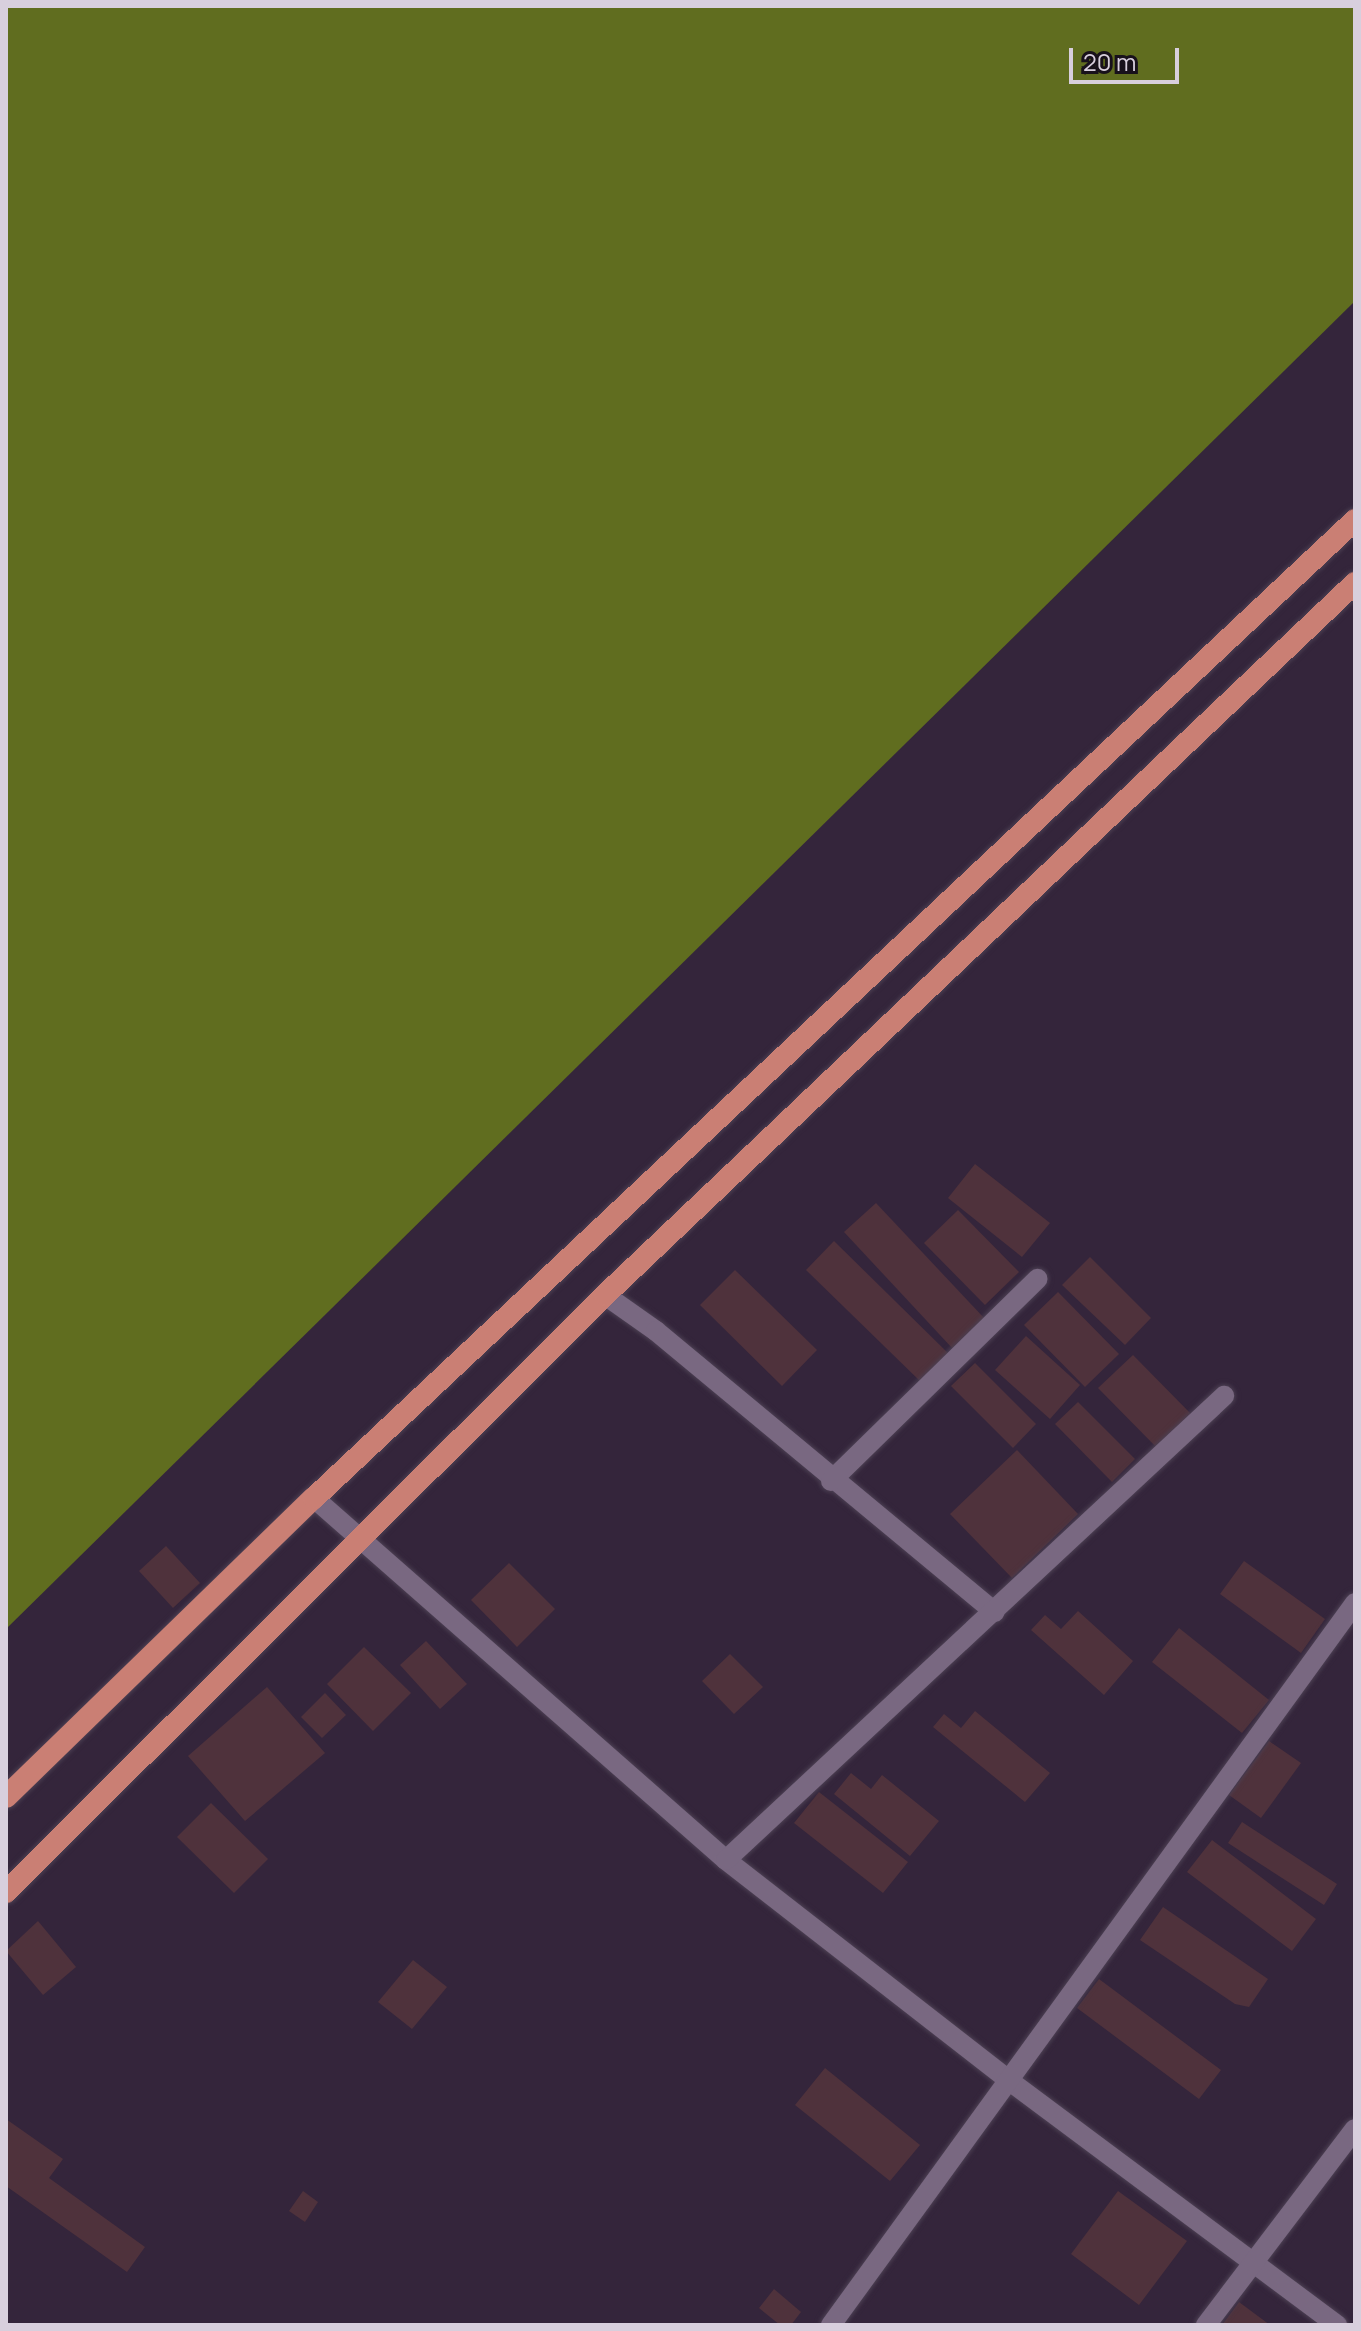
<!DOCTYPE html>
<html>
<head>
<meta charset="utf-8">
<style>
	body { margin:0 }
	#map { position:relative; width:1361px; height:2331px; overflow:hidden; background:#34253b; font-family:Manrope,sans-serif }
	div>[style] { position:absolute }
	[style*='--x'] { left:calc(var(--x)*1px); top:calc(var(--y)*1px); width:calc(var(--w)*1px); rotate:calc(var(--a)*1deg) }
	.forest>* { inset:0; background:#606d1f }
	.building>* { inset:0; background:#4f323c }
	.roads { filter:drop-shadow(0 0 2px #4c4053) drop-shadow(0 0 2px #4c4053) }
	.minor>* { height:20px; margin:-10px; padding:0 10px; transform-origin:10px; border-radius:10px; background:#796881 }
	.trunk>* { height:22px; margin:-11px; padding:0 11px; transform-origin:11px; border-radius:11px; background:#ca7f74 }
	span { translate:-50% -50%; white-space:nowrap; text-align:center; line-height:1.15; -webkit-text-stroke:8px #18111b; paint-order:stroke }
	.frame { position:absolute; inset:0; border:8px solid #d8cfdd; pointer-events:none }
	.scale { position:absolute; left:1069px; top:48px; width:110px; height:36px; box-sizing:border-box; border:4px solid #d8cfdd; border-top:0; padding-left:10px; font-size:24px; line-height:28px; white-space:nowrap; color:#d8cfdd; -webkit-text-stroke:6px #18111b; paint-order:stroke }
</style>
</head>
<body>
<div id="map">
	<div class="forest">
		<div style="clip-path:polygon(6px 6px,1355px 6px,1355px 301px,6px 1629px)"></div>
	</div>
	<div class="building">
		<div style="clip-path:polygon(975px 1164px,1050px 1223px,1022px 1257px,948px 1198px)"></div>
		<div style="clip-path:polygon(876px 1203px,985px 1319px,953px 1349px,844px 1232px)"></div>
		<div style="clip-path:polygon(958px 1210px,1019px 1272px,985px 1305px,924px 1243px)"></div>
		<div style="clip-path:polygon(834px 1241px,951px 1356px,923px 1384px,806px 1270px)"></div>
		<div style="clip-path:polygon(1090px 1257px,1151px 1318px,1125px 1345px,1062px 1285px)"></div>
		<div style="clip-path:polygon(735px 1270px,817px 1350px,782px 1386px,700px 1305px)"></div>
		<div style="clip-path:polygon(1058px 1292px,1119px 1354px,1085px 1387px,1024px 1325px)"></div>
		<div style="clip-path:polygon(1026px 1336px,1080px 1385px,1050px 1419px,995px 1370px)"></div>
		<div style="clip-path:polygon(1133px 1355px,1194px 1417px,1159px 1450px,1098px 1388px)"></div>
		<div style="clip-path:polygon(975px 1363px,1036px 1424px,1013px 1448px,951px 1386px)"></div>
		<div style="clip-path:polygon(1078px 1402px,1135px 1459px,1112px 1482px,1055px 1424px)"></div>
		<div style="clip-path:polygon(1017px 1450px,1078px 1514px,1012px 1578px,950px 1514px)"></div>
		<div style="clip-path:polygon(166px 1546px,200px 1583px,173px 1608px,139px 1571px)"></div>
		<div style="clip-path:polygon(1244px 1561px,1325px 1619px,1301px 1653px,1220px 1594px)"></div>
		<div style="clip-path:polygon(509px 1563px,555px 1609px,517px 1647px,471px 1600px)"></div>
		<div style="clip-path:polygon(1078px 1611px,1133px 1661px,1104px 1695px,1031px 1630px,1045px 1615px,1061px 1629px)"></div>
		<div style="clip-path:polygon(1179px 1628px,1269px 1700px,1242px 1733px,1152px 1662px)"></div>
		<div style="clip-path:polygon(426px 1641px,467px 1684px,440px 1709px,400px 1665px)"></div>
		<div style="clip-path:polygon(364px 1647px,411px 1693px,373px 1731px,327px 1684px)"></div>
		<div style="clip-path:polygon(730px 1654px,763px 1687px,734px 1714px,702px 1681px)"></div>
		<div style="clip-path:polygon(267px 1687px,325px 1753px,245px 1821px,188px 1756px)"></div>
		<div style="clip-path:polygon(325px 1693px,346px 1715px,322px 1738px,301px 1717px)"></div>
		<div style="clip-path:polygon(975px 1711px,1050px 1773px,1025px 1802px,933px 1727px,944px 1714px,961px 1728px)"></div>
		<div style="clip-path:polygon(1269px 1741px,1301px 1763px,1261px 1818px,1229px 1795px)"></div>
		<div style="clip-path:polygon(851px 1773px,871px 1789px,882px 1775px,939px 1821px,910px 1856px,834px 1794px)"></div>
		<div style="clip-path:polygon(819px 1792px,908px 1862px,883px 1893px,794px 1823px)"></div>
		<div style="clip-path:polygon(211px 1803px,268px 1859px,234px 1893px,177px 1837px)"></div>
		<div style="clip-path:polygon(1242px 1822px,1337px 1884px,1324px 1905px,1228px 1843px)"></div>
		<div style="clip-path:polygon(1212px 1840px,1316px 1919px,1292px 1951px,1187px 1872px)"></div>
		<div style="clip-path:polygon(1163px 1907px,1268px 1979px,1249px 2007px,1235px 2004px,1140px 1940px)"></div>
		<div style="clip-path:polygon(38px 1921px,76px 1967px,43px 1995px,6px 1951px)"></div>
		<div style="clip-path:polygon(413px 1960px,447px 1987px,412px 2029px,378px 2002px)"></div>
		<div style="clip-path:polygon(1099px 1979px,1221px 2070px,1199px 2099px,1077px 2008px)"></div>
		<div style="clip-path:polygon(825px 2068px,920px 2145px,890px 2181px,795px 2105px)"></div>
		<div style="clip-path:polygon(6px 2119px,63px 2159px,49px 2178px,145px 2247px,127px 2272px,6px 2186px)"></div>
		<div style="clip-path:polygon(303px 2191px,318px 2202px,305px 2222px,289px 2211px)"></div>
		<div style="clip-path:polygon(1118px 2191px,1187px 2241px,1139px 2305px,1071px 2254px)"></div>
		<div style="clip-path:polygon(774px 2289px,801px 2312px,791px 2325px,780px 2325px,759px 2308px)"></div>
		<div style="clip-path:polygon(1239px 2302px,1270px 2325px,1222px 2325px)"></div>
	</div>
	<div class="roads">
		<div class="minor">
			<div style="--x:605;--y:1295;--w:62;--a:35.2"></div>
			<div style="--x:656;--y:1331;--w:440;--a:39.7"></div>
			<div style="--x:831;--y:1481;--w:289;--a:-44.4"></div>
			<div style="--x:314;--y:1498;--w:548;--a:41.3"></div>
			<div style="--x:726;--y:1860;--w:361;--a:37.9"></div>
			<div style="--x:1011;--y:2082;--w:407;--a:36.7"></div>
			<div style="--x:726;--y:1860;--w:681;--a:-42.98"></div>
			<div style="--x:831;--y:2325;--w:892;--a:-54.03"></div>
			<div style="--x:1206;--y:2325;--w:246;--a:-52.8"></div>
		</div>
		<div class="trunk">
			<div style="--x:6;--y:1797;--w:429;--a:-44.2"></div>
			<div style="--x:314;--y:1498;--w:1428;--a:-43.21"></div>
			<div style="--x:6;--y:1892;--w:846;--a:-44.9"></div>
			<div style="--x:605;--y:1295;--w:1034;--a:-43.51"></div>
		</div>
	</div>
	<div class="frame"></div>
	<div class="scale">20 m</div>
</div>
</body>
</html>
